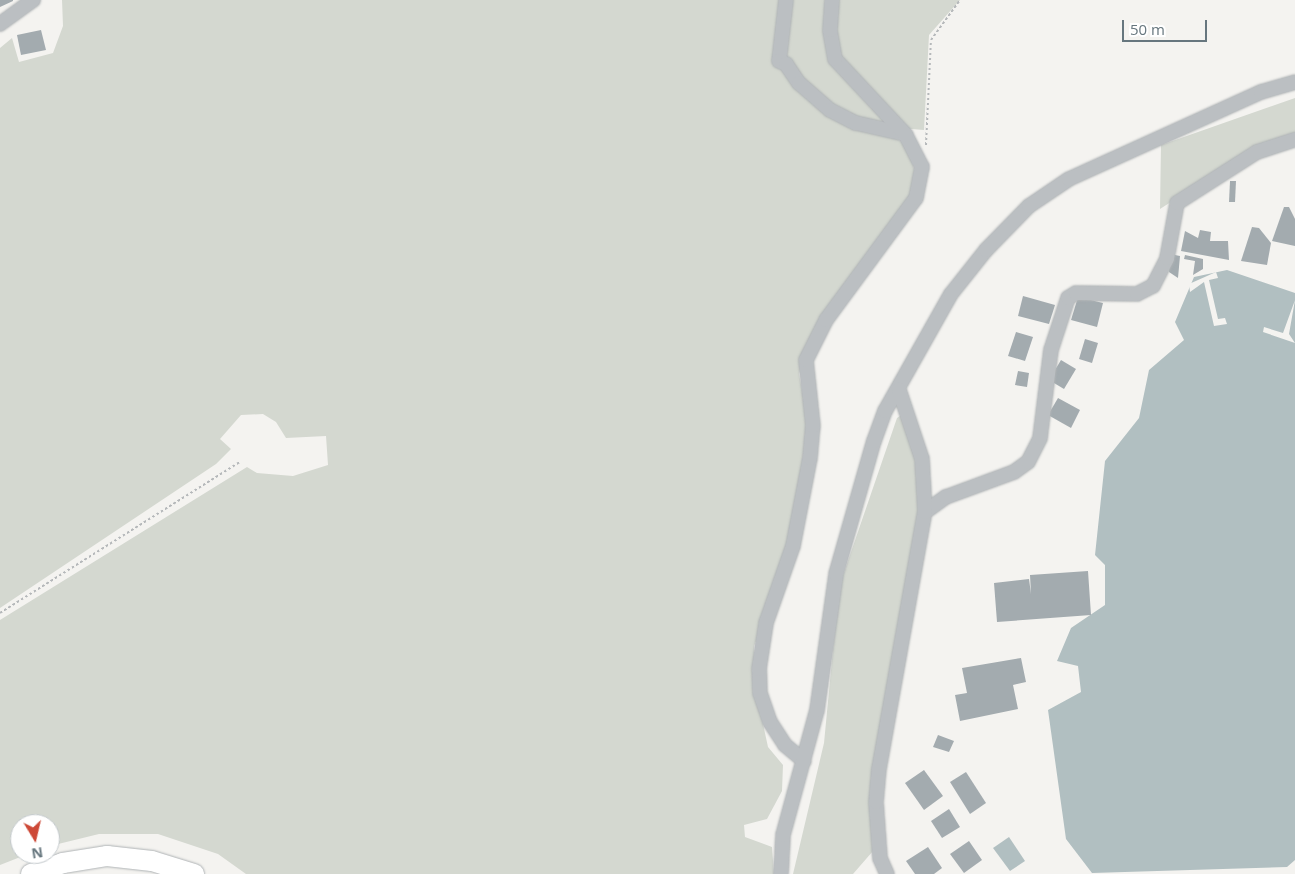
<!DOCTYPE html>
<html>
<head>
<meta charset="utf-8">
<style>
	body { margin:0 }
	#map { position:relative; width:1295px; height:874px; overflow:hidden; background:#f4f3f0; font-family:"Open Sans",sans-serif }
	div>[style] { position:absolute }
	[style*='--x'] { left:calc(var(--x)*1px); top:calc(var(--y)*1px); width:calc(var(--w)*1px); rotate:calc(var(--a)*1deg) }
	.green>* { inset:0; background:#d4d8d0 }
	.water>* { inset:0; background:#b1bfc1 }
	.pier>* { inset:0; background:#f4f3f0 }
	.building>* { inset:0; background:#a3abaf }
	.path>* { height:2px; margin-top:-1px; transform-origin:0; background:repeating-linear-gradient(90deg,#b5b8ba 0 2.5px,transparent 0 5px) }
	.roads { filter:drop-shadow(0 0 1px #afb3b5) drop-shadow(0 0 1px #afb3b5) }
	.minor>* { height:14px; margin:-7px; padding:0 7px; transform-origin:7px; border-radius:7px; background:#bbbfc2 }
	.highway>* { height:20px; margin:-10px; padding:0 10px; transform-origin:10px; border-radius:10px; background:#fff }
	span { translate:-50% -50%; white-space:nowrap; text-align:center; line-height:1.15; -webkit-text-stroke:5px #fff; paint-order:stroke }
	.north { position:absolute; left:10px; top:814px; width:50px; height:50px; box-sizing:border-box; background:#fff; border:1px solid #c2c8cb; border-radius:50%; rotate:171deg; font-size:14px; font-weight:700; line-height:20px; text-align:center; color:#66767e }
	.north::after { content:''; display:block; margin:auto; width:18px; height:22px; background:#cd4937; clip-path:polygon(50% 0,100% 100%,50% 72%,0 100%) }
	.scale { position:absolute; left:1122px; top:20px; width:85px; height:22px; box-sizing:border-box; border:2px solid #66767e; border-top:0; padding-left:6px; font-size:15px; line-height:18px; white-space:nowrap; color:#66767e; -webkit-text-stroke:4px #fff; paint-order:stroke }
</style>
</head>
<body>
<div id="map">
	<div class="green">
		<div style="clip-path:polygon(62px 0,960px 0,929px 35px,924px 130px,872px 126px,908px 145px,915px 173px,914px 191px,806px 348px,799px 374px,810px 431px,785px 569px,754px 646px,754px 682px,768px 747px,783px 765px,782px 791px,767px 819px,744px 825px,745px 837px,772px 847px,774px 874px,246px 874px,218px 854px,158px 834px,99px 834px,50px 846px,50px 824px,20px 824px,20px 854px,28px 854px,0 865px,0 620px,247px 467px,257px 473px,293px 476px,328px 465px,326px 436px,286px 438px,276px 422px,263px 414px,241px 415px,220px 439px,231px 449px,216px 464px,0 608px,0 48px,12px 38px,19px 62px,53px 53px,63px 26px)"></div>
		<div style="clip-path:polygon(1295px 98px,1295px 141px,1254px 148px,1160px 209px,1161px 145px)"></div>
		<div style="clip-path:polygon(903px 414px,913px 432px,922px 503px,873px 851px,853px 874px,793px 874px,824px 743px,839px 587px,897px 418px)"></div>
	</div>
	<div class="water">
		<div style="clip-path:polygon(1227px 270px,1295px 293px,1295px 860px,1287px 867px,1092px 873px,1066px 839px,1048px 710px,1081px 692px,1078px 666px,1057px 661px,1071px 628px,1105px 605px,1105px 565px,1095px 555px,1105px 461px,1139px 418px,1149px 370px,1184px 340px,1175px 322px,1194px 277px)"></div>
		<div style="clip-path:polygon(1009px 837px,1025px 861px,1010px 871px,993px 848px)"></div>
	</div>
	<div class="pier">
		<div style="clip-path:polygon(1216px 272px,1218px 278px,1209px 280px,1218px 319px,1225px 318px,1227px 324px,1214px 326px,1204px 282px,1190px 292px,1189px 284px)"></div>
		<div style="clip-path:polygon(1295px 300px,1289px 334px,1295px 343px,1263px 332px,1264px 327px,1283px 333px)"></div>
	</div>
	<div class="building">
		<div style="clip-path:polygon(0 0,13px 0,13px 1px,0 7px)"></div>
		<div style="clip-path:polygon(41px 30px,46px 50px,21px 55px,17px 35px)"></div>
		<div style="clip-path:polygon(1230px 181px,1236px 181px,1235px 202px,1229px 202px)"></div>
		<div style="clip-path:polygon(1284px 207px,1289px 207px,1295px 219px,1295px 246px,1272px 241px)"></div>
		<div style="clip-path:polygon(1252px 227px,1259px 228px,1271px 243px,1267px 265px,1241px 261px)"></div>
		<div style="clip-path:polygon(1200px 230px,1211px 232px,1210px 241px,1228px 241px,1229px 260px,1181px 251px,1185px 231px,1198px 238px)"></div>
		<div style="clip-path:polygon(1170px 254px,1180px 256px,1178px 278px,1169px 272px)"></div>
		<div style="clip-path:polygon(1185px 255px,1203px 259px,1203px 269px,1193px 275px,1195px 261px,1184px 259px)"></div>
		<div style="clip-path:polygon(1023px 296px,1055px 305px,1049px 324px,1018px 316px)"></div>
		<div style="clip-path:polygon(1078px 297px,1103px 303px,1097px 327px,1071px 320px)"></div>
		<div style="clip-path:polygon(1016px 332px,1033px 337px,1025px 361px,1008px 356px)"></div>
		<div style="clip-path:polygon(1085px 339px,1098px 343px,1092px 363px,1079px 359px)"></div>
		<div style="clip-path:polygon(1061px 360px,1076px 369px,1064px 389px,1049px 380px)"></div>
		<div style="clip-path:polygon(1018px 371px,1029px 373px,1027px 387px,1015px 385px)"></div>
		<div style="clip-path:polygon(1058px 398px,1080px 410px,1071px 428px,1048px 415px)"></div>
		<div style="clip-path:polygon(1088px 571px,1091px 615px,997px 622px,994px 583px,1029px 579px,1031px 594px,1030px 575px)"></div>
		<div style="clip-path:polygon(1021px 658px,1026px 682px,1013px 685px,1018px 709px,960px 721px,955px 695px,967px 693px,962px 668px)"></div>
		<div style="clip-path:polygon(938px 735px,954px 741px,949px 752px,933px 747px)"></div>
		<div style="clip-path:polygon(924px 770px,943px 796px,924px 810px,905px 783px)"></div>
		<div style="clip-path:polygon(966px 772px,986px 803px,970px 814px,950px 782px)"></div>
		<div style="clip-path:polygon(949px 809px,960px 827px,942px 838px,931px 821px)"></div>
		<div style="clip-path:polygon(969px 841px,982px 860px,964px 873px,950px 854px)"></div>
		<div style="clip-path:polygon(928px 847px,942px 868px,934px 874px,915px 874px,906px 861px)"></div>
	</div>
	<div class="path">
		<div style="--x:926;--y:145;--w:105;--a:-87.3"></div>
		<div style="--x:931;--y:40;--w:49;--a:-54.1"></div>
		<div style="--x:0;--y:613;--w:284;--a:-32.2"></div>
	</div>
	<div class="roads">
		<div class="minor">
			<div style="--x:786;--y:0;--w:61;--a:96.5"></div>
			<div style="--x:779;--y:61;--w:8;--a:23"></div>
			<div style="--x:786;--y:64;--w:23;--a:56"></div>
			<div style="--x:799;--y:83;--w:41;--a:41.1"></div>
			<div style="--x:830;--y:110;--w:29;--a:27"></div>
			<div style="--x:856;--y:123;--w:50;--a:12.7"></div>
			<div style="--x:0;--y:24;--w:41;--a:-36"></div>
			<div style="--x:925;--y:512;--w:26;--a:-36"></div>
			<div style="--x:946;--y:497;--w:72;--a:-20.2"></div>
			<div style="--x:1014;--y:472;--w:17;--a:-36"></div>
			<div style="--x:1028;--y:462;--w:27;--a:-63"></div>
			<div style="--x:1040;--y:438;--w:89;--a:-82.9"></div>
			<div style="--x:1051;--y:350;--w:55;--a:-71.9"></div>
			<div style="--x:1068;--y:298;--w:9;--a:-32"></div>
			<div style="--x:1076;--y:293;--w:61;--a:0.9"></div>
			<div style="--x:1137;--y:294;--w:18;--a:-27"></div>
			<div style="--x:1153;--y:286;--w:31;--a:-63"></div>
			<div style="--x:1167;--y:258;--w:56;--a:-79.7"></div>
			<div style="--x:1177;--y:203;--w:95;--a:-32.5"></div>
			<div style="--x:1257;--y:152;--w:40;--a:-18"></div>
			<div style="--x:804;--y:761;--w:25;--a:-140"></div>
			<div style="--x:785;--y:745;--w:27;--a:-123"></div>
			<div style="--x:770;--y:722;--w:31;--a:-109"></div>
			<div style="--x:760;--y:693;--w:24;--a:-92"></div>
			<div style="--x:759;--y:669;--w:47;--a:-81.3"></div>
			<div style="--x:766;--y:623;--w:82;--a:-70.7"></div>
			<div style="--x:793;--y:546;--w:90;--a:-79.1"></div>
			<div style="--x:810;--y:458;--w:32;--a:-85"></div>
			<div style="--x:813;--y:426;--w:66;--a:-96.1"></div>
			<div style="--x:806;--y:360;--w:45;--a:-63.4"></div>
			<div style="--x:826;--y:320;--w:152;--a:-53.6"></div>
			<div style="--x:916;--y:198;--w:32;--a:-79"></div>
			<div style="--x:922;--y:167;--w:36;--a:-117"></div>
			<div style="--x:906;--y:135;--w:104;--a:-133.1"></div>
			<div style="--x:835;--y:59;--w:29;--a:-100"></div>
			<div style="--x:830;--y:30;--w:30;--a:-86"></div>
			<div style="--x:781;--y:874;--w:39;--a:-87"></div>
			<div style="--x:783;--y:835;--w:130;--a:-74.8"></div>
			<div style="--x:817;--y:710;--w:137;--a:-82"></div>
			<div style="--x:836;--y:574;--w:138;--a:-74.1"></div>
			<div style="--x:874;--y:441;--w:32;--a:-70"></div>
			<div style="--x:885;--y:411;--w:134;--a:-60.6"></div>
			<div style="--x:951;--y:294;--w:56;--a:-51.5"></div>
			<div style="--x:986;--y:250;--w:62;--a:-45.7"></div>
			<div style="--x:1029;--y:206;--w:48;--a:-34"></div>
			<div style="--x:1069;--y:179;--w:211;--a:-24.4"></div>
			<div style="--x:1261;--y:92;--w:35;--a:-16"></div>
			<div style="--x:887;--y:874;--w:17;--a:-114"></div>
			<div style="--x:880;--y:858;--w:56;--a:-94.1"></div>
			<div style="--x:876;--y:802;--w:33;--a:-85"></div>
			<div style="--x:879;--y:769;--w:261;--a:-79.9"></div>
			<div style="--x:925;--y:512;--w:53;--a:-93.2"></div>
			<div style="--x:922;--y:459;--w:73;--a:-108.4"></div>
		</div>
		<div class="highway">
			<div style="--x:31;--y:874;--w:34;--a:-19"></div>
			<div style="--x:63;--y:863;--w:45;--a:-9"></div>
			<div style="--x:107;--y:856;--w:45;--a:6.3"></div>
			<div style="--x:152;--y:861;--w:44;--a:17.2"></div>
		</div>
	</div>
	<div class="north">N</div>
	<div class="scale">50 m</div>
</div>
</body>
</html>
